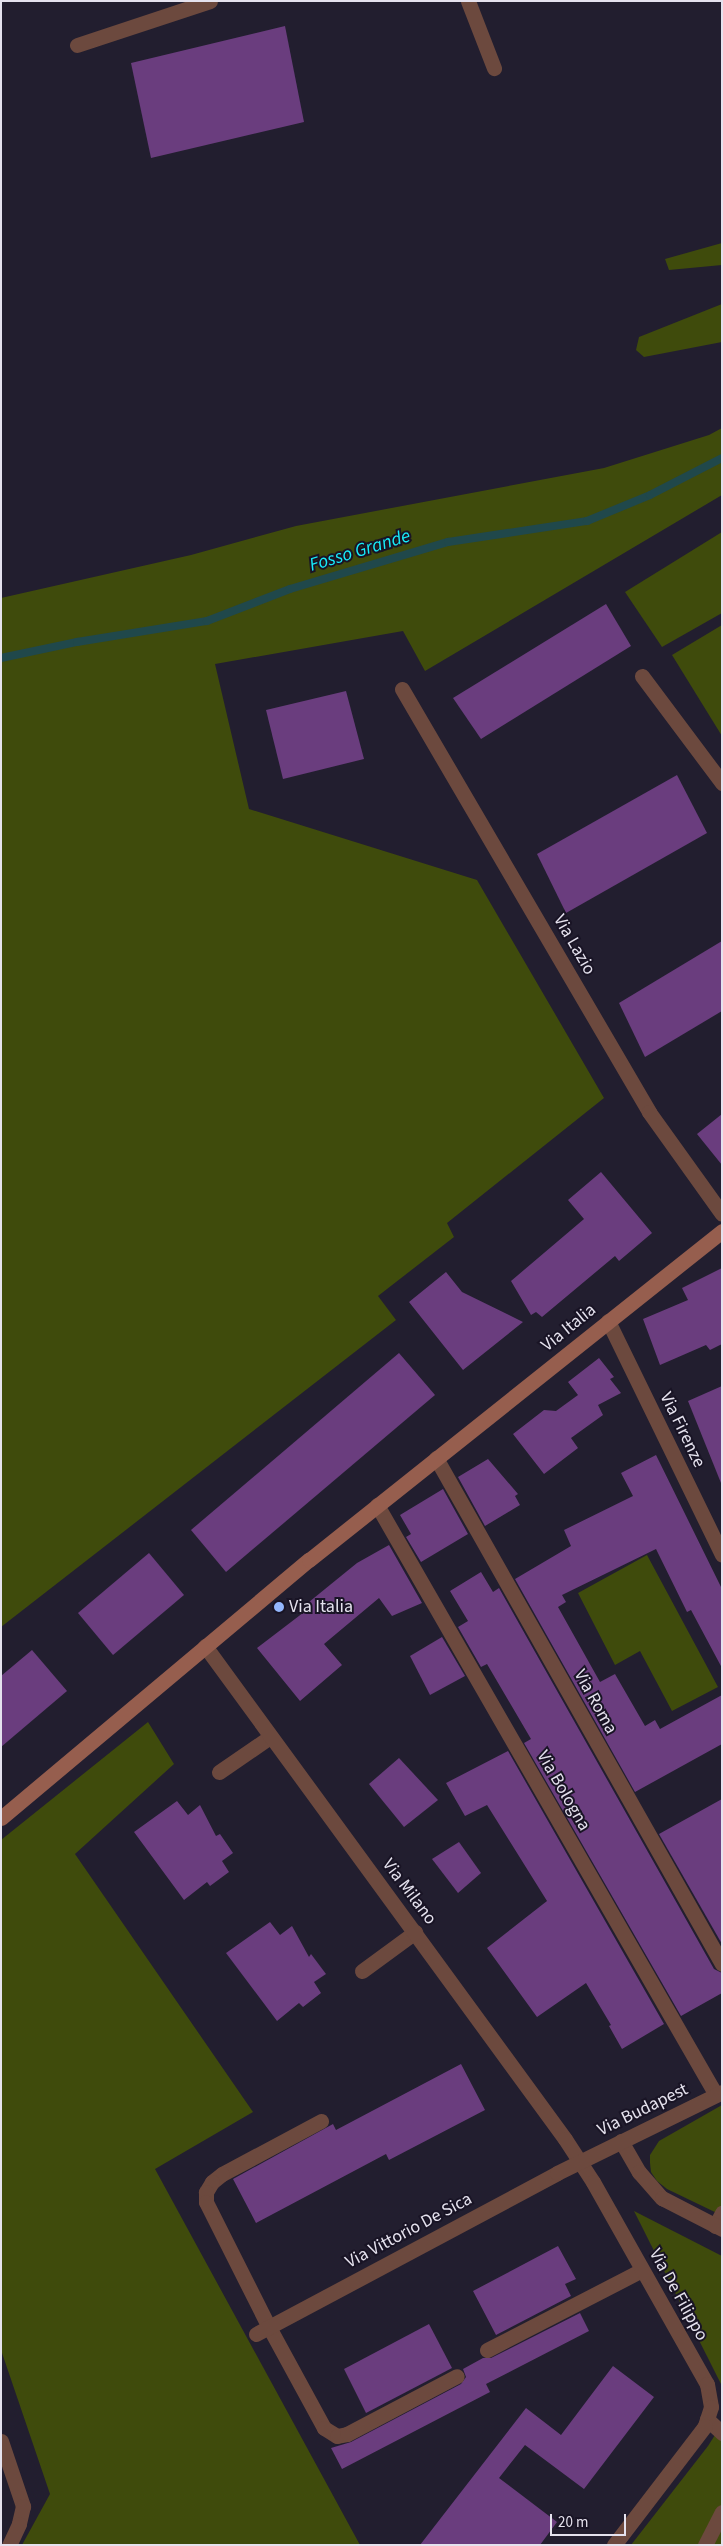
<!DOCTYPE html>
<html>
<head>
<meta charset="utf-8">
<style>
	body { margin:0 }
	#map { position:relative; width:723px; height:2546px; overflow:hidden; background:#221e2f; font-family:"Source Sans 3",sans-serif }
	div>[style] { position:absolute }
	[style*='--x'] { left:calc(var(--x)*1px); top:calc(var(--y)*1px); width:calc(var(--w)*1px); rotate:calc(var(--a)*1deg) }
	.green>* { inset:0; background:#3f4b0c }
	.stream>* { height:8px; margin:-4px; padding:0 4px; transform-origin:4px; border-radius:4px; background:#20484b }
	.building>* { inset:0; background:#6a3d7e }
	.service>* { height:15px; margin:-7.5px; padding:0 7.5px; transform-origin:7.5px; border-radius:7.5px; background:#6c493e }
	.minor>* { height:15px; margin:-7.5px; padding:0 7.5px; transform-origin:7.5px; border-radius:7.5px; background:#6c493e }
	.secondary>* { height:15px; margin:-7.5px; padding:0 7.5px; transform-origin:7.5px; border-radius:7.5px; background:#965e4e }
	.dots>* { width:14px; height:14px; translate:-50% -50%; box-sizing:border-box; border:2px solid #191425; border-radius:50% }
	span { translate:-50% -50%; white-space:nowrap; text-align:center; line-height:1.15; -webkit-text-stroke:4px #191425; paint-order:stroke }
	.street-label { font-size:18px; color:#e5e2ee }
	.poi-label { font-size:18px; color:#e5e2ee }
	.left { translate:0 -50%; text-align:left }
	.water-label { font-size:19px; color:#17ecf9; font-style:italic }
	.frame { position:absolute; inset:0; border:2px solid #e5e2ee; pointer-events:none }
	.scale { position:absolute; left:550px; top:2514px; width:76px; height:22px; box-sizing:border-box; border:2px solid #e5e2ee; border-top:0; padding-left:6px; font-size:15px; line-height:18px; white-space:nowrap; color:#e5e2ee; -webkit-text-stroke:4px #191425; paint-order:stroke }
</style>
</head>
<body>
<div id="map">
	<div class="green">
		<div style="clip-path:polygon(722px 243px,722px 265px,669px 270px,665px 259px)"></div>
		<div style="clip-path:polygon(722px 304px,722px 342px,644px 357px,636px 350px,639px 337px)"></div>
		<div style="clip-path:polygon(722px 428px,722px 495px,425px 671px,403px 631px,215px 664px,249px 809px,477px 880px,604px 1098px,447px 1223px,454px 1237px,378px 1296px,396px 1320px,1px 1627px,1px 598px,191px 555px,296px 526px,604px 468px,709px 435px)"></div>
		<div style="clip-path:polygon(722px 532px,722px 613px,662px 647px,625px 592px)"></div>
		<div style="clip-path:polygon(722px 625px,722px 736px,672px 655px)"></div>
		<div style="clip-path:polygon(647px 1555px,718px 1687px,672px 1711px,640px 1651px,615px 1665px,578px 1593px)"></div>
		<div style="clip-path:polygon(148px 1722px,174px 1764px,75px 1854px,253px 2112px,155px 2169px,360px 2545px,22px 2545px,50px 2494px,1px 2350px,1px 1840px)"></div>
		<div style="clip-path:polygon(722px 2105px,722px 2213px,721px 2215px,667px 2189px,657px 2181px,651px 2172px,650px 2163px,650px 2155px,659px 2141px)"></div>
		<div style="clip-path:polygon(634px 2211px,722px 2256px,722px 2386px)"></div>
		<div style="clip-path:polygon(722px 2424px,722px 2545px,631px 2545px,708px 2446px)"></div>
	</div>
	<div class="stream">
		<div style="--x:1;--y:658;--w:78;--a:-11.9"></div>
		<div style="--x:77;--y:642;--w:132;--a:-9.2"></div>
		<div style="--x:207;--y:621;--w:89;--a:-21.1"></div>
		<div style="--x:290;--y:589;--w:165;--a:-16.6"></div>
		<div style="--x:448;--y:542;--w:141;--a:-8.6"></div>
		<div style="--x:587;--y:521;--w:68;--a:-22.4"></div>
		<div style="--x:650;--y:495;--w:81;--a:-27.2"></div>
	</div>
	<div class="building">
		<div style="clip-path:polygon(285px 26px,304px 122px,151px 158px,131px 63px)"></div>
		<div style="clip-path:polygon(606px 604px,631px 646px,481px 739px,453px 698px)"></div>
		<div style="clip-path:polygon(346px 691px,364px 759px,283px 779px,266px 710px)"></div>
		<div style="clip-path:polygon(677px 775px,707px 833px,566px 913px,537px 854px)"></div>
		<div style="clip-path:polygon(722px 941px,722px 1011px,645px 1057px,619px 1003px)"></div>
		<div style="clip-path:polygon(722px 1114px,722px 1165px,697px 1134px)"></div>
		<div style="clip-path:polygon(601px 1172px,652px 1233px,619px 1261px,615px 1256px,542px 1317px,536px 1312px,531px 1315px,511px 1281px,584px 1219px,568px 1200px)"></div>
		<div style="clip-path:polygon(722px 1268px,722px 1344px,710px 1350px,706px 1345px,660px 1365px,643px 1319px,688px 1300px,682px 1288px)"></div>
		<div style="clip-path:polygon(446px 1272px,462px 1292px,523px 1322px,463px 1370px,409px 1302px)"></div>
		<div style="clip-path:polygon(399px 1353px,435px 1395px,226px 1572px,191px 1530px)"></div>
		<div style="clip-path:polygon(599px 1358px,614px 1377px,610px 1379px,621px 1393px,598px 1405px,603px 1415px,571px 1438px,578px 1448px,544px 1474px,513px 1434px,544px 1410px,556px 1411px,578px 1395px,568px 1382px)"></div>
		<div style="clip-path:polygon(722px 1386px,722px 1483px,721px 1483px,688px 1401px)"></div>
		<div style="clip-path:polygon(656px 1455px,722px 1589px,722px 1668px,691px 1610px,687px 1612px,656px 1549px,562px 1595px,566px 1602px,558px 1607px,600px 1682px,615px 1674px,645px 1726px,655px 1720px,660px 1729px,722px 1695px,722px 1744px,635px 1792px,515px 1579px,571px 1546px,564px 1530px,633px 1496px,621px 1473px)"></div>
		<div style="clip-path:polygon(488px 1459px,518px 1494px,515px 1496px,520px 1505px,485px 1526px,458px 1477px)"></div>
		<div style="clip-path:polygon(443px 1489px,468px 1534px,421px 1562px,406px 1537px,411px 1534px,400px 1515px)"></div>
		<div style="clip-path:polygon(389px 1545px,422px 1603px,392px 1616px,379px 1598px,324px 1644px,342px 1665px,300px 1701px,257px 1648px,312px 1606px,309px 1602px,357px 1563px)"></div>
		<div style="clip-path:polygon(149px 1553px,184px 1595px,113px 1655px,78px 1613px)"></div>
		<div style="clip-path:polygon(481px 1572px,493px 1592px,499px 1588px,714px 1969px,722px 1973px,722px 1993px,681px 2016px,524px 1743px,531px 1739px,487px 1664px,481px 1667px,458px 1627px,468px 1621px,450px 1591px)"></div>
		<div style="clip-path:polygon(442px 1637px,465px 1676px,430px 1695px,410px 1656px)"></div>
		<div style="clip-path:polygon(32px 1650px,67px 1691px,1px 1747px,1px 1676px)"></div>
		<div style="clip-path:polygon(508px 1751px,664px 2024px,622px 2049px,609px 2026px,611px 2025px,586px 1983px,537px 2017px,487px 1948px,547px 1901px,487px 1805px,465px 1816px,446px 1783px)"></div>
		<div style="clip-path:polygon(399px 1758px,438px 1800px,404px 1827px,369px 1784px)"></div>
		<div style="clip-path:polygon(722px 1799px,722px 1944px,659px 1834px)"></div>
		<div style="clip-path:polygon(177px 1801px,188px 1815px,200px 1805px,216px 1836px,220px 1834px,233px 1853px,222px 1861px,229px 1872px,210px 1886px,207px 1882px,184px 1900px,134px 1832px)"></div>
		<div style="clip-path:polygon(459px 1842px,481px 1873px,458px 1893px,432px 1859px)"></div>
		<div style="clip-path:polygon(270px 1922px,280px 1935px,292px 1926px,309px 1957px,311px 1954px,326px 1974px,314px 1982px,321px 1993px,303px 2007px,299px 2003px,277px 2021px,226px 1953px)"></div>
		<div style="clip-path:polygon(461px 2064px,485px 2110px,389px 2160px,386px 2154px,256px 2223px,233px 2179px,333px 2124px,336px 2130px)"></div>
		<div style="clip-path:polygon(558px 2246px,576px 2279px,565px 2284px,571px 2296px,496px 2335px,473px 2291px)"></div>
		<div style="clip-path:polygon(580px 2313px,589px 2331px,486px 2384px,490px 2392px,342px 2469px,331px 2448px,351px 2442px,461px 2384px,466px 2377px,463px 2369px,483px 2358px,491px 2358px)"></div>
		<div style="clip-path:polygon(429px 2324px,452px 2368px,366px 2413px,344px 2369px)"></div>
		<div style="clip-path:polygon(613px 2366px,654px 2397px,584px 2489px,525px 2445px,499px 2478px,557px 2522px,540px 2545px,420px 2545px,526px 2408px,561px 2435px)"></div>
	</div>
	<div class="service">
		<div style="--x:77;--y:45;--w:140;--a:-18.3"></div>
		<div style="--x:219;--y:1772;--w:62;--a:-34.5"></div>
		<div style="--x:362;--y:1971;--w:66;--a:-36.3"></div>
		<div style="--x:321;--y:2121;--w:112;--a:151.8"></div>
		<div style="--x:222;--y:2174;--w:13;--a:141"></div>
		<div style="--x:212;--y:2182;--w:12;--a:121"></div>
		<div style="--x:206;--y:2192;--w:10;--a:90"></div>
		<div style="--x:206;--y:2202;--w:140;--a:63.3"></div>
		<div style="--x:269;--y:2327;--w:115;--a:61.4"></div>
		<div style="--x:324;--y:2428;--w:15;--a:32"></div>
		<div style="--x:337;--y:2436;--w:10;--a:-11"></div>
		<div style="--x:347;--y:2434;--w:124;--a:-27.8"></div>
		<div style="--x:715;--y:2226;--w:15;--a:-62"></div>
		<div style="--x:487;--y:2350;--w:174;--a:-27.3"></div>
		<div style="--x:707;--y:2419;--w:21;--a:43"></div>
		<div style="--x:1;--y:2441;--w:69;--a:71.3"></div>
		<div style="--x:23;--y:2506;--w:18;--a:103"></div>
		<div style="--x:19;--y:2524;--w:23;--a:115"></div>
		<div style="--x:705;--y:2545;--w:37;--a:-63"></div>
	</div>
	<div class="minor">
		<div style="--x:468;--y:1;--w:72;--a:68.8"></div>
		<div style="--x:642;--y:676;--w:134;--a:53.2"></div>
		<div style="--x:402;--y:689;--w:490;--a:59.7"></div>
		<div style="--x:649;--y:1112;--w:125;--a:54.4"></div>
		<div style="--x:608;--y:1321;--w:260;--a:64"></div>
		<div style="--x:436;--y:1458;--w:581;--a:60.52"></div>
		<div style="--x:377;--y:1505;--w:680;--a:60.12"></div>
		<div style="--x:205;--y:1646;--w:610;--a:53.86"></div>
		<div style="--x:565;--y:2139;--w:51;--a:56.9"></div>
		<div style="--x:593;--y:2182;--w:232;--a:60.6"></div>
		<div style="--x:707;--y:2384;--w:23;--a:80"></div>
		<div style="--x:711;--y:2407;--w:20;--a:108"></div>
		<div style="--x:705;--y:2426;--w:150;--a:127.4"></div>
		<div style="--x:621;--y:2141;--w:36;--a:60"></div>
		<div style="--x:639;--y:2172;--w:35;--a:49"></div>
		<div style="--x:662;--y:2198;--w:68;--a:27.3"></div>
		<div style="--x:256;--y:2334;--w:341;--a:-28.1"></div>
		<div style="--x:557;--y:2173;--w:184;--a:-26.1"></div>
	</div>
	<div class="secondary">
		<div style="--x:1;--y:1818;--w:402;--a:-40"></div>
		<div style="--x:309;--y:1560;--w:528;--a:-38.54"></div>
	</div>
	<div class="dots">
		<div style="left:279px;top:1607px;background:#94b7fd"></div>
	</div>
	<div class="street-label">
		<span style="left:574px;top:945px;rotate:60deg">Via Lazio</span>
		<span style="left:569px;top:1328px;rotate:-39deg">Via Italia</span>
		<span style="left:682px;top:1430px;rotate:64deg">Via Firenze</span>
		<span style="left:595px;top:1702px;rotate:61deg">Via Roma</span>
		<span style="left:563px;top:1791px;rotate:60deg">Via Bologna</span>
		<span style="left:409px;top:1892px;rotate:53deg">Via Milano</span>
		<span style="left:643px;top:2110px;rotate:-26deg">Via Budapest</span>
		<span style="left:409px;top:2231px;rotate:-28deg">Via Vittorio De Sica</span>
		<span style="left:678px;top:2295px;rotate:61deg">Via De Filippo</span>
	</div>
	<div class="poi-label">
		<span class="left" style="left:289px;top:1607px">Via Italia</span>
	</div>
	<div class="water-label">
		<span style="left:360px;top:551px;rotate:-17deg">Fosso Grande</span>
	</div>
	<div class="frame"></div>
	<div class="scale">20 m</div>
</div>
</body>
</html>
